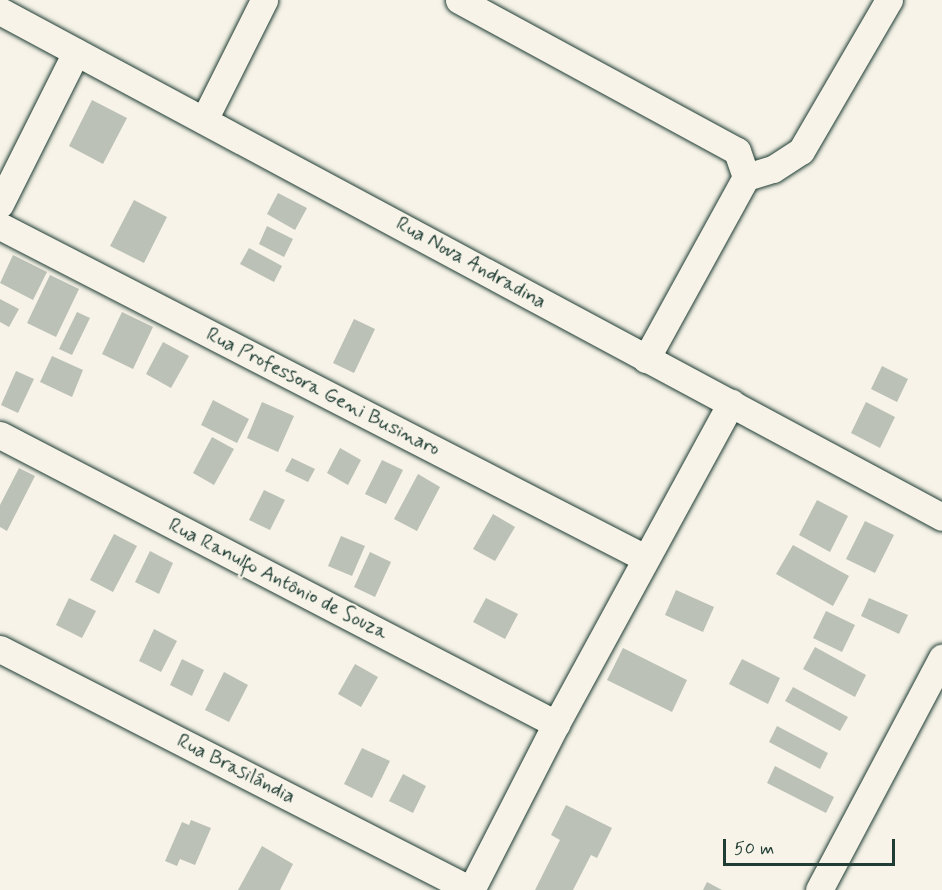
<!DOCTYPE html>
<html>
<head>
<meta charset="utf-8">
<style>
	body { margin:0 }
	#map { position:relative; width:942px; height:890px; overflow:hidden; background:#f7f3e8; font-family:Mynerve,sans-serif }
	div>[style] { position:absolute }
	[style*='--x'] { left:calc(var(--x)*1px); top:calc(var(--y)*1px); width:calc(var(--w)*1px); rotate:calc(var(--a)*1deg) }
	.building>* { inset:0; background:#bbc1b6 }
	.roads { filter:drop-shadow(0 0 2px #1f3d34) drop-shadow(0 0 2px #1f3d34) }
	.street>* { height:27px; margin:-13.5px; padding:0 13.5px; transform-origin:13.5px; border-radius:13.5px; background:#f7f3e8 }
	span { translate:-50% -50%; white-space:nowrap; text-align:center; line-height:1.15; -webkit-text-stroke:4.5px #f7f3e8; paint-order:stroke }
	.street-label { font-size:20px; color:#1f3d34 }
	.scale { position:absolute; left:723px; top:839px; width:172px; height:27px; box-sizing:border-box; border:3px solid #1f3d34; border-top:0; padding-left:8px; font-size:18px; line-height:21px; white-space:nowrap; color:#1f3d34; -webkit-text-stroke:4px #f7f3e8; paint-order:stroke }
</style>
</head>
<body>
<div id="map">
	<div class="building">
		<div style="clip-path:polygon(92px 100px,127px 118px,103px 164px,69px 146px)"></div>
		<div style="clip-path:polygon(278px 193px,307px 208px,295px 230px,267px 214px)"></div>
		<div style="clip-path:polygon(134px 200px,167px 217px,144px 263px,110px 246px)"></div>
		<div style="clip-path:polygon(267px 226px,293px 239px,284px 257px,259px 244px)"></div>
		<div style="clip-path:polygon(249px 248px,282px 266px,274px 282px,240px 264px)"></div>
		<div style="clip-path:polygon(13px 255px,47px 272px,33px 300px,0 283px)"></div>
		<div style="clip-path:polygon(50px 275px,79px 289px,56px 337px,27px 323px)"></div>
		<div style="clip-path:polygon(0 299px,19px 309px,9px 327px,0 322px)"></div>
		<div style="clip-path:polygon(77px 312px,90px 318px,72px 355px,59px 349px)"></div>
		<div style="clip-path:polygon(122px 312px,153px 327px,133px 369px,102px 354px)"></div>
		<div style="clip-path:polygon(354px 319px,375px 329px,354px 373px,333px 363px)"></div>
		<div style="clip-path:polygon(163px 342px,189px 356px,171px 388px,146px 374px)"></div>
		<div style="clip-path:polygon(52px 356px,83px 370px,72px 397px,40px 382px)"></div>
		<div style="clip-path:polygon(882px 366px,908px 379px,897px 402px,871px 389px)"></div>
		<div style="clip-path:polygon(16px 371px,34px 379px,18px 413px,1px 405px)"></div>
		<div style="clip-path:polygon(213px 400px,249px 419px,237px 443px,201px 425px)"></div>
		<div style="clip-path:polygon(262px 402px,294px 416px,278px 452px,247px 438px)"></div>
		<div style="clip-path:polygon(866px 402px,895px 417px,880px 448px,851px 433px)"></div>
		<div style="clip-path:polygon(212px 437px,234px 449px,214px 485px,193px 473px)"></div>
		<div style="clip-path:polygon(340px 448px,361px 460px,348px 485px,327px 473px)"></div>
		<div style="clip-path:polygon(292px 458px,315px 469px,308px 482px,285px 471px)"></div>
		<div style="clip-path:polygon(382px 460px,403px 470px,386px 504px,365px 494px)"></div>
		<div style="clip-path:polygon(19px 468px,35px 476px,7px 531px,0 527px,0 505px)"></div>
		<div style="clip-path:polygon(418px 474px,440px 487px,417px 531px,394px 519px)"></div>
		<div style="clip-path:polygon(264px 490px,285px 500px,270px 530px,249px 520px)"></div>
		<div style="clip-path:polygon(817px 500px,848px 516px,830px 552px,799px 535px)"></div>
		<div style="clip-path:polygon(493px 514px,515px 527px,495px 561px,473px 549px)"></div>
		<div style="clip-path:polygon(865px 521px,894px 535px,875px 573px,846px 559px)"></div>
		<div style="clip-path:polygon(114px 534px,137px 546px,113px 592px,90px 580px)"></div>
		<div style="clip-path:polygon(341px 536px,365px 546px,352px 576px,328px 566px)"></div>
		<div style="clip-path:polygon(793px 545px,849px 576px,833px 606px,776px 574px)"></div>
		<div style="clip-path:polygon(150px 551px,173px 563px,159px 594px,135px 582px)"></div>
		<div style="clip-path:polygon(370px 552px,391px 562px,375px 597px,354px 587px)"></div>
		<div style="clip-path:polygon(676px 590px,714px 607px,703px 632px,665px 615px)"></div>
		<div style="clip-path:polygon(69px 598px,96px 611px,82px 638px,56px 625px)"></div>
		<div style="clip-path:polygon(486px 598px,518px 614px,505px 639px,473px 622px)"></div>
		<div style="clip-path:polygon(869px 598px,908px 615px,899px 634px,861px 616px)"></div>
		<div style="clip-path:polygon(826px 611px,855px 625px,842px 652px,813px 638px)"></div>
		<div style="clip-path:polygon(154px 629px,177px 641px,161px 672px,139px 661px)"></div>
		<div style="clip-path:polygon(815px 647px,866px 675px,855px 697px,803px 669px)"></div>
		<div style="clip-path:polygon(623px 648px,687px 680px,672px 712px,607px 680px)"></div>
		<div style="clip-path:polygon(182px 659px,204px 670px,192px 696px,170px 685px)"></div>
		<div style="clip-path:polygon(742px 659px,780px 678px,768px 704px,729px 684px)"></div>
		<div style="clip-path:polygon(355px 664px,378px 677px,361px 707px,338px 694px)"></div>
		<div style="clip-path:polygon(224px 672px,248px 685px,229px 722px,205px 710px)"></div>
		<div style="clip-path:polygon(793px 687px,848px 717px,840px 731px,785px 701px)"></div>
		<div style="clip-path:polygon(777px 726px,828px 753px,820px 769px,769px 742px)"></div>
		<div style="clip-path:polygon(362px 748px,390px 761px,372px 798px,344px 784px)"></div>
		<div style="clip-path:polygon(775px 766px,834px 797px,826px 813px,767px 783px)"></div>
		<div style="clip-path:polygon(403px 774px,426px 786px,413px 813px,389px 801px)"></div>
		<div style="clip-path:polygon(566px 805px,612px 828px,597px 858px,591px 855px,573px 890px,535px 890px,560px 840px,551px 835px)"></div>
		<div style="clip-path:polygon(191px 820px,211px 828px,195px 865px,180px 859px,177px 866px,165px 861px,182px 822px,189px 825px)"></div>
		<div style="clip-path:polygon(262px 846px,293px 864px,280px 890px,238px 890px)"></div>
		<div style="clip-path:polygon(707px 882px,722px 890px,703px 890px)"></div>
	</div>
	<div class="roads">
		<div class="street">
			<div style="--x:459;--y:0;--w:316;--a:28.5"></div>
			<div style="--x:737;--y:151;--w:28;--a:71"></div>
			<div style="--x:746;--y:177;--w:208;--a:118.8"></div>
			<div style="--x:0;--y:11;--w:1069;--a:28.24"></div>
			<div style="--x:205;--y:118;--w:132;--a:-63.4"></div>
			<div style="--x:746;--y:177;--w:28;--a:-17"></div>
			<div style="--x:773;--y:169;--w:33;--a:-33"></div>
			<div style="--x:801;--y:151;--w:175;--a:-59.8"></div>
			<div style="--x:0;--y:204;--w:170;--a:-63.4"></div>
			<div style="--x:0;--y:226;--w:725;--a:27.24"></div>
			<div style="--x:0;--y:435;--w:627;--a:27.46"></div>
			<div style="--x:0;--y:649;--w:529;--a:27.1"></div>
			<div style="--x:471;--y:890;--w:186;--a:-62.9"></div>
			<div style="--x:556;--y:724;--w:366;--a:-61.4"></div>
			<div style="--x:819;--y:890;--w:263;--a:-62.1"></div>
		</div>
	</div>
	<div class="street-label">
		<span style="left:471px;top:263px;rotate:29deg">Rua Nova Andradina</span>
		<span style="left:323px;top:392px;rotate:27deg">Rua Professora Geni Businaro</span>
		<span style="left:278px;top:579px;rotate:27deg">Rua Ranulfo Antônio de Souza</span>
		<span style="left:236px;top:769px;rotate:27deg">Rua Brasilândia</span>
	</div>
	<div class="scale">50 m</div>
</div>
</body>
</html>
